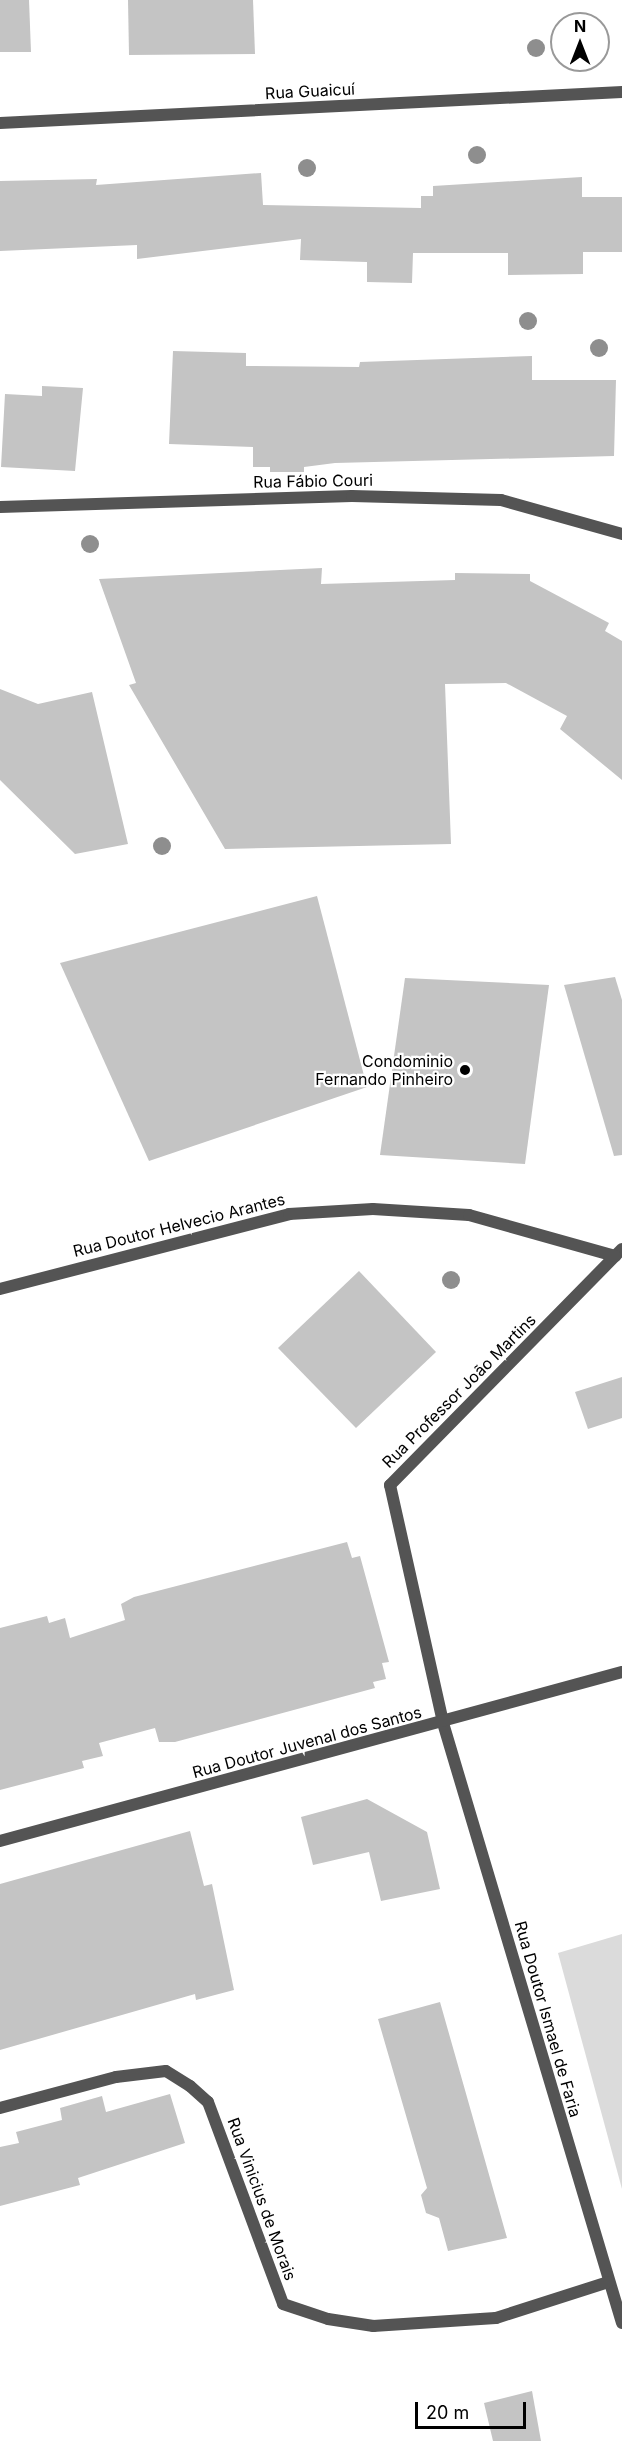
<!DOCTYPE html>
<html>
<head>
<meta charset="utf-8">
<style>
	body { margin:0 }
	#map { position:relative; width:622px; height:2441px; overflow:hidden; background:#fff; font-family:Inter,sans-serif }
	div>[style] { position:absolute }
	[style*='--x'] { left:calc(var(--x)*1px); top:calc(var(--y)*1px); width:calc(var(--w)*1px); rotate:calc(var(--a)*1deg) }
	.green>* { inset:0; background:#dbdbdb }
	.building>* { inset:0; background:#c4c4c4 }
	.street>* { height:12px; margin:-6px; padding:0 6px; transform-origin:6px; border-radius:6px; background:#545454 }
	.trees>* { width:18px; height:18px; margin:-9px; border-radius:50%; background:#8e8e8e }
	.dots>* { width:16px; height:16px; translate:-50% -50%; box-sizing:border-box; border:3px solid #fff; border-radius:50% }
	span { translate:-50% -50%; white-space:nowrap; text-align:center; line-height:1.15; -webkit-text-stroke:4.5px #fff; paint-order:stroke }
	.street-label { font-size:16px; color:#000 }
	.poi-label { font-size:16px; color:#000 }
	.right { translate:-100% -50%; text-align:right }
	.north { position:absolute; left:550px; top:12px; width:60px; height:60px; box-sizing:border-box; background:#fff; border:2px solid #999; border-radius:50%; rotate:0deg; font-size:16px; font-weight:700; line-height:24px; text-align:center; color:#000 }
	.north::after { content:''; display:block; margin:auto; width:21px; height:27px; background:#000; clip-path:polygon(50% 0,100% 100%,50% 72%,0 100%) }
	.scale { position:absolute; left:415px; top:2402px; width:111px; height:27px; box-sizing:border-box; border:3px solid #000; border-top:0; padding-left:8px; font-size:18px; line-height:21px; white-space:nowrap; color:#000; -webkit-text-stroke:4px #fff; paint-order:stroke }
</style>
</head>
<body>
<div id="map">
	<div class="green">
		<div style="clip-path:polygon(622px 1934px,622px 2189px,558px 1953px)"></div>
	</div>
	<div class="building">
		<div style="clip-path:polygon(0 0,29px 0,31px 52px,0 52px)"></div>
		<div style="clip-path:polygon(128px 0,253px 0,255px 54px,129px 55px)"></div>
		<div style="clip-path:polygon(261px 173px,263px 205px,421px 208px,421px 196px,433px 196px,433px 186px,582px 177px,582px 197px,622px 197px,622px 252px,583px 252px,583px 274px,508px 275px,508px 253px,413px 253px,412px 283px,367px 282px,367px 262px,300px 260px,301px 239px,137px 259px,137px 245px,0 251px,0 181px,97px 179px,96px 185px)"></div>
		<div style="clip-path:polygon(173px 351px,246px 353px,246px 366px,359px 367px,360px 362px,532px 356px,532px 380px,616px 380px,614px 456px,335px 463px,304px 467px,304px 472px,270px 472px,270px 467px,253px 467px,253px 447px,169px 444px)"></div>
		<div style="clip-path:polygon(42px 386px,83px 388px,75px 471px,1px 467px,5px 394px,42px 396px)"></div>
		<div style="clip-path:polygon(322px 568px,321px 584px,455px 580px,455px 573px,530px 574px,530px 581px,609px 623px,605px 631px,622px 641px,622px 780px,560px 729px,567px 716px,506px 683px,445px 684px,451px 844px,225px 849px,129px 685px,136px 683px,99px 579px)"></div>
		<div style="clip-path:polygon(0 689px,38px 704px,92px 692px,128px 844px,75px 854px,0 780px)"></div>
		<div style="clip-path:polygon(317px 896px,367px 1087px,149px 1161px,60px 963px)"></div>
		<div style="clip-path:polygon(615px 977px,622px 1000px,622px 1155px,614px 1156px,564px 985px)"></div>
		<div style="clip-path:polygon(405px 978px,549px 985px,525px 1164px,380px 1155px)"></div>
		<div style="clip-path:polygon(359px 1271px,436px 1352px,356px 1428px,278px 1348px)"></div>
		<div style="clip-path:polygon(622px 1377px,622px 1418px,588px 1429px,575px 1392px)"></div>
		<div style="clip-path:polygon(347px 1542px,352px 1558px,360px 1556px,389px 1662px,382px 1663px,386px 1679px,373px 1682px,375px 1688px,175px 1742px,159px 1742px,155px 1728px,99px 1743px,103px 1756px,82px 1761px,84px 1768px,0 1790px,0 1628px,47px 1616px,49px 1623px,65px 1618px,70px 1638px,125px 1620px,121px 1604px,134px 1597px)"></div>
		<div style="clip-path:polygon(367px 1799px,427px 1832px,440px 1889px,381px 1901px,369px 1852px,313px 1865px,301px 1817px)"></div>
		<div style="clip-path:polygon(190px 1831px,204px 1886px,212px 1884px,234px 1990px,196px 2000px,195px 1994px,0 2050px,0 1884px)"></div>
		<div style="clip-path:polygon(440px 2002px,507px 2238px,448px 2251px,439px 2218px,426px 2213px,421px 2195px,427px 2188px,378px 2019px)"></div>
		<div style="clip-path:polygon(170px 2094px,185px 2143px,78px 2178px,80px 2185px,0 2206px,0 2147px,19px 2143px,16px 2132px,62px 2120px,60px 2108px,102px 2096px,106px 2112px)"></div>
		<div style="clip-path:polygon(532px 2391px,541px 2441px,493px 2441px,484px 2403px)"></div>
	</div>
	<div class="street">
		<div style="--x:0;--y:123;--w:623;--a:-2.85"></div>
		<div style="--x:0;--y:507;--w:352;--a:-1.8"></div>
		<div style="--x:352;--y:496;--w:149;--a:1.5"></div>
		<div style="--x:501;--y:500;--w:126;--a:15.7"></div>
		<div style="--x:622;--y:1249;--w:331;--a:134.5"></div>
		<div style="--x:390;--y:1485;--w:244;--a:77.4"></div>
		<div style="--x:443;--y:1723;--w:626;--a:73.39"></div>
		<div style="--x:0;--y:1289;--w:299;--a:-14.5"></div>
		<div style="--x:289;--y:1214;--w:84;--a:-3.4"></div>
		<div style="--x:373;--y:1209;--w:96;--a:3.6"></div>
		<div style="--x:469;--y:1215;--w:152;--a:15.7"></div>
		<div style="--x:0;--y:1841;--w:645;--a:-15.2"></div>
		<div style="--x:0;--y:2108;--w:120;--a:-15"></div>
		<div style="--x:116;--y:2077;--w:50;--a:-6.8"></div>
		<div style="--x:166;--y:2071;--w:28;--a:32"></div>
		<div style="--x:190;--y:2086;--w:24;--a:42"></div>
		<div style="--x:208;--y:2102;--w:215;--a:69.6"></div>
		<div style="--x:283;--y:2304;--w:47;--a:18.4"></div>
		<div style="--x:328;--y:2319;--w:46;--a:8.8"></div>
		<div style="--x:373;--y:2326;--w:123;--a:-3.7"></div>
		<div style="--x:496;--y:2318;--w:118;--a:-17.8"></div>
	</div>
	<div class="trees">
		<div style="left:536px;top:48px"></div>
		<div style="left:477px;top:155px"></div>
		<div style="left:307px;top:168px"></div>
		<div style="left:528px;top:321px"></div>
		<div style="left:599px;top:348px"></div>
		<div style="left:90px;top:544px"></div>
		<div style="left:162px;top:846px"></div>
		<div style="left:451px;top:1280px"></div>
	</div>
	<div class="dots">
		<div style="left:465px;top:1070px;background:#000"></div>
	</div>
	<div class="street-label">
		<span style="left:310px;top:91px;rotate:-3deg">Rua Guaicuí</span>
		<span style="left:313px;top:481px;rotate:-1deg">Rua Fábio Couri</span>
		<span style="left:179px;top:1225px;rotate:-14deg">Rua Doutor Helvecio Arantes</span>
		<span style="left:459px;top:1391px;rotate:-45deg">Rua Professor João Martins</span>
		<span style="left:307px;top:1742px;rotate:-15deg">Rua Doutor Juvenal dos Santos</span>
		<span style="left:548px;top:2019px;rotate:74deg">Rua Doutor Ismael de Faria</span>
		<span style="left:262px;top:2199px;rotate:70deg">Rua Vinicius de Morais</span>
	</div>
	<div class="poi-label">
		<span class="right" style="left:453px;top:1070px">Condominio<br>Fernando Pinheiro</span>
	</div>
	<div class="north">N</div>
	<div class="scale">20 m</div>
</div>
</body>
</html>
